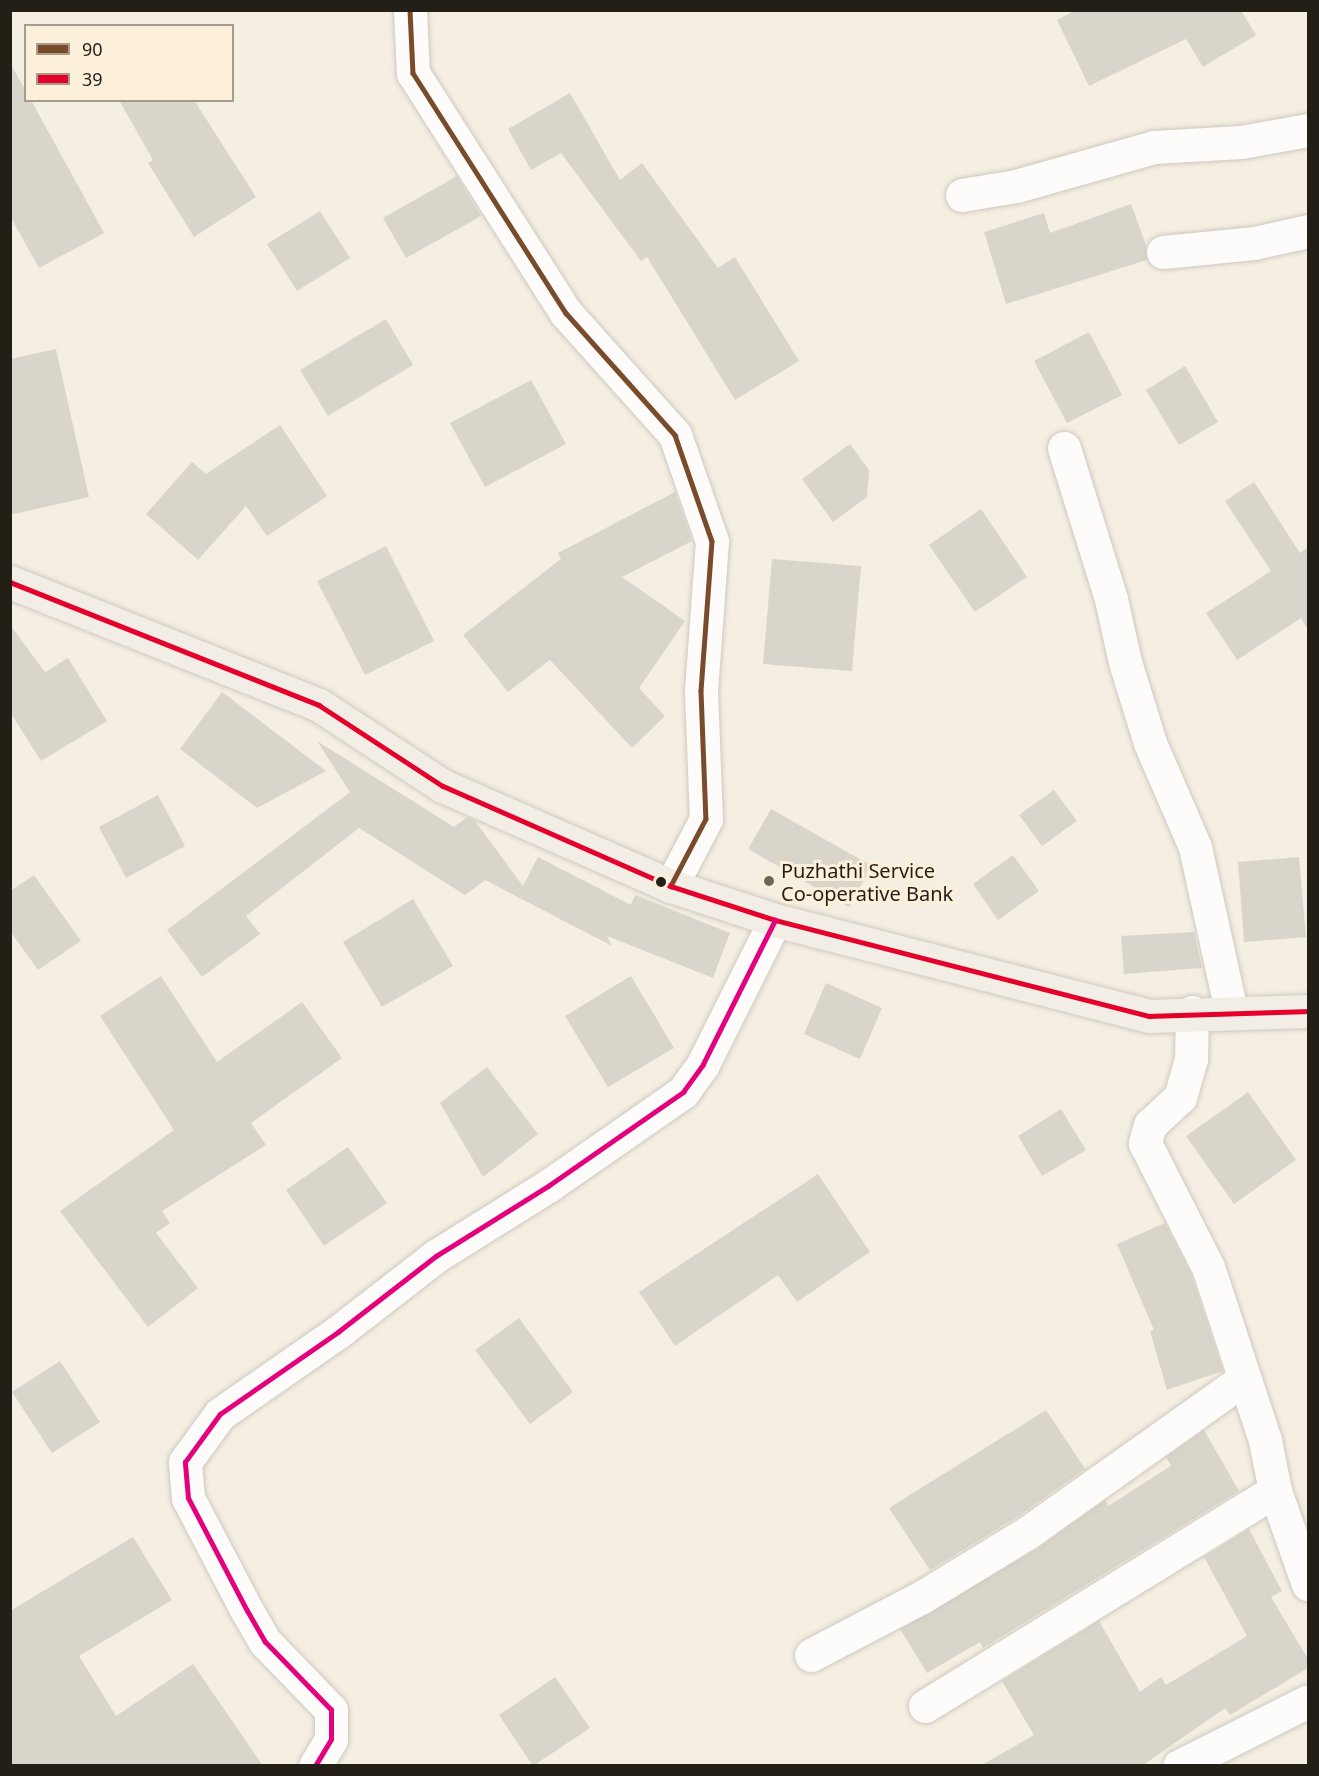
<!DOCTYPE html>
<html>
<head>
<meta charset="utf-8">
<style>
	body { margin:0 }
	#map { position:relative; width:1319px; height:1776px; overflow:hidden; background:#f5eee2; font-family:"Noto Sans",sans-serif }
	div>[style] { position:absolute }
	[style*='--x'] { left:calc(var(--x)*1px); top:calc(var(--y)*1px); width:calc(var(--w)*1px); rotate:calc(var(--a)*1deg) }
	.building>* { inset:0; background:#dad5cb }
	.roads { filter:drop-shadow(0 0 2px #cec9bf) drop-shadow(0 0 2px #cec9bf) }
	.minor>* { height:33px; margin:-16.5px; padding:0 16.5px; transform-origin:16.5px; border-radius:16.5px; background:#fefcfb }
	.major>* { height:33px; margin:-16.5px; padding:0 16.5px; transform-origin:16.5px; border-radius:16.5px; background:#f2ede5 }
	.bus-1>* { height:4.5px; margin:-2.25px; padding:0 2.25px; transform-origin:2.25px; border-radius:2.25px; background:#7a4b2a }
	.bus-2>* { height:4.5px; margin:-2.25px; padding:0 2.25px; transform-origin:2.25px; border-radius:2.25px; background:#e4002b }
	.bus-3>* { height:4.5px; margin:-2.25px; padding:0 2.25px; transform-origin:2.25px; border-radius:2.25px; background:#e5007d }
	.dots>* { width:16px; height:16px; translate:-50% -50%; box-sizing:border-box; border:3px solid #fdf0da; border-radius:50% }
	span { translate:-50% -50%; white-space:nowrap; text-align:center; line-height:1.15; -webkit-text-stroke:6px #fdf0da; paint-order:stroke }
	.poi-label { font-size:20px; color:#231e16 }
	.left { translate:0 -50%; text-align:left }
	.frame { position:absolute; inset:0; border:12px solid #231e16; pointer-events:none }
	.legend { position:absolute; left:24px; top:24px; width:210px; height:78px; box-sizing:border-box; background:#fdf0da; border:2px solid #a69c8c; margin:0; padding:8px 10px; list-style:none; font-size:18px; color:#231e16 }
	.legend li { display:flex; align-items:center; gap:12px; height:30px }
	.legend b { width:30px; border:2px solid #a69c8c }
</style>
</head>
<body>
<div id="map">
	<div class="building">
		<div style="clip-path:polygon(1076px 10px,1245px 10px,1242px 12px,1256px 35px,1203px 67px,1186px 39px,1089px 86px,1057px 20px)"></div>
		<div style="clip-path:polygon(10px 63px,26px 91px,26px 100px,31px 100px,104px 233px,39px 268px,10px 216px)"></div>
		<div style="clip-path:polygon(570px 93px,620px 180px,642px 163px,718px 268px,735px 257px,799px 361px,735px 400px,647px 257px,641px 261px,561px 153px,531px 170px,508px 129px)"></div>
		<div style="clip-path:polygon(119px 100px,194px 100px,256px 197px,194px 237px,148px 163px,153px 160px)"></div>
		<div style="clip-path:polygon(457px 176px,481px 216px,406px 258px,383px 218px)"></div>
		<div style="clip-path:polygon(1131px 204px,1146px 245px,1147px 260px,1006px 304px,984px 232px,1044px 213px,1050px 233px)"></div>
		<div style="clip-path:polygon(320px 211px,350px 258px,297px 291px,267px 244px)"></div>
		<div style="clip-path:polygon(386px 319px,413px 365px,328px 416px,300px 370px)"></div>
		<div style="clip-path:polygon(1089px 332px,1122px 395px,1067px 423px,1034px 361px)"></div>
		<div style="clip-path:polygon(56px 349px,89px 497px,10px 515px,10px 359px)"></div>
		<div style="clip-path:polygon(1185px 366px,1218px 422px,1179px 445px,1146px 390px)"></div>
		<div style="clip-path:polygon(531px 380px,566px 444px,485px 487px,450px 423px)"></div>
		<div style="clip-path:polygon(280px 425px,327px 496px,267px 536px,246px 506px,198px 560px,146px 514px,192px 462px,206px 474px)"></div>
		<div style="clip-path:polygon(850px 444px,869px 470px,867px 497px,833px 522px,802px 479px)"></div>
		<div style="clip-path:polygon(1254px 482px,1300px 553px,1308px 547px,1308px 630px,1301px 618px,1237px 660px,1206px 613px,1271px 571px,1225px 501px)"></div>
		<div style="clip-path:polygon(675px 492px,692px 541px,622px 577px,685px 621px,639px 688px,665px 716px,632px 748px,550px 660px,508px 692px,463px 635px,561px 559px,558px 553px)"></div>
		<div style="clip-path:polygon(981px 509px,1027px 577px,975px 612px,929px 545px)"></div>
		<div style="clip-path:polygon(386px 546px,434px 641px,365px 675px,317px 581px)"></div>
		<div style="clip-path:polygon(772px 559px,861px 566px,852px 671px,763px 664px)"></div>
		<div style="clip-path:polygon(10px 625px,45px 672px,68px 658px,107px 721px,41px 761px,10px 712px)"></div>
		<div style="clip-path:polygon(222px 692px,326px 771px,257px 808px,180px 749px)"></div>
		<div style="clip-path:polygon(317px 741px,454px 827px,467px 817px,475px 821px,523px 886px,538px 857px,631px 905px,635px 895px,730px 933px,713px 978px,607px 936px,612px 946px,485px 880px,465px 895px,359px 828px,246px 916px,260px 934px,202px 977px,167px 930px,350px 792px)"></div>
		<div style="clip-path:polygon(1054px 790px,1077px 821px,1042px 846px,1019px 815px)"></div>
		<div style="clip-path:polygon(158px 795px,185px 846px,126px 878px,99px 827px)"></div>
		<div style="clip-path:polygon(771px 809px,872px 866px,849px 907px,748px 849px)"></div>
		<div style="clip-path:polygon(1013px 855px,1039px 891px,998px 920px,973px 884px)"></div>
		<div style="clip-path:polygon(1299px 857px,1306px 937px,1244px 942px,1238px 862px)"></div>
		<div style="clip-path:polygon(34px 875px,81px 941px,38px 970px,10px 931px,10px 891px)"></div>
		<div style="clip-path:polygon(413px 899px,453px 966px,382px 1007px,343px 942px)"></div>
		<div style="clip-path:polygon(1194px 932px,1202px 968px,1124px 974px,1121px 936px)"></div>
		<div style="clip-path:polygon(161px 976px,217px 1062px,302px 1002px,342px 1058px,251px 1123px,266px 1145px,162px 1211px,170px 1223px,156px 1233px,198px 1288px,148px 1327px,60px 1211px,174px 1130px,100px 1016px)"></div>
		<div style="clip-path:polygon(631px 976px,674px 1048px,608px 1087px,565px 1016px)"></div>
		<div style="clip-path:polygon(826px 983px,882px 1008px,860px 1059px,804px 1034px)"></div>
		<div style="clip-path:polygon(487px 1067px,538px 1134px,483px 1177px,440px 1103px)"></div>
		<div style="clip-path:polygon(1248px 1092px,1296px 1160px,1234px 1204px,1186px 1136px)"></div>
		<div style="clip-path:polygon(1061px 1109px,1086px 1150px,1042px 1176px,1018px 1136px)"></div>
		<div style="clip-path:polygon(348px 1147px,387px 1203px,324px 1246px,286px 1190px)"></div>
		<div style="clip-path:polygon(818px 1174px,870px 1252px,797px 1302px,778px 1275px,675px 1346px,639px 1292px)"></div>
		<div style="clip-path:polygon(1165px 1223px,1191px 1274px,1223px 1371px,1167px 1390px,1150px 1331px,1154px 1330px,1117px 1244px)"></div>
		<div style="clip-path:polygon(519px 1318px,573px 1392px,530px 1424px,475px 1350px)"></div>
		<div style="clip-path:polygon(60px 1361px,100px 1422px,52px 1453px,12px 1392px)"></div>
		<div style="clip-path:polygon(1046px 1410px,1085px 1469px,1017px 1517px,930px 1570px,889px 1508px)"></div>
		<div style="clip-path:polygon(1204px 1430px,1239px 1491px,983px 1648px,980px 1642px,927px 1673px,900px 1629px,1037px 1549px,1105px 1500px,1108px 1506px,1171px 1466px,1166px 1457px)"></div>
		<div style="clip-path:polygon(1249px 1529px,1282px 1591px,1271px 1597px,1308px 1659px,1308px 1668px,1230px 1715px,1225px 1708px,1142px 1766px,980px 1766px,1034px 1735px,1002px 1681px,1099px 1621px,1140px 1692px,1161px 1677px,1166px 1685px,1247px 1636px,1204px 1557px)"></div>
		<div style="clip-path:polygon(133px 1537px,172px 1600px,79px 1656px,116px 1716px,193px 1664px,263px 1766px,10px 1766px,10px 1611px)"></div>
		<div style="clip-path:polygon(555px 1677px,590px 1728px,533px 1766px,499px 1715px)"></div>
	</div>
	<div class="roads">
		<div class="minor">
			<div style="--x:410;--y:10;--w:63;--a:87.3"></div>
			<div style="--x:413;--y:73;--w:285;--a:57.5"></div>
			<div style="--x:566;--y:313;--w:164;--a:48.2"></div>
			<div style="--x:675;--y:435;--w:112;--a:70.8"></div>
			<div style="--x:712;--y:541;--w:150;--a:94.2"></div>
			<div style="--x:701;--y:691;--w:128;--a:87.8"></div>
			<div style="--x:706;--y:819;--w:76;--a:117.6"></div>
			<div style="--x:962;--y:195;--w:55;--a:-9.5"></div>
			<div style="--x:1016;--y:186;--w:143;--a:-15.8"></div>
			<div style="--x:1154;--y:147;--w:87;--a:-3.3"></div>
			<div style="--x:1241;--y:142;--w:68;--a:-10.2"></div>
			<div style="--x:1163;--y:252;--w:91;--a:-5.6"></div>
			<div style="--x:1254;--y:243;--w:55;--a:-12.5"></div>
			<div style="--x:1064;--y:448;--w:158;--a:72.7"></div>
			<div style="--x:1111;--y:599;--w:65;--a:77.5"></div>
			<div style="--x:1125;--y:662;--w:85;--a:72.8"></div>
			<div style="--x:1150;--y:743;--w:113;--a:66.6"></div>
			<div style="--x:1195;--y:847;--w:168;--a:77.6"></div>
			<div style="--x:1192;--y:1012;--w:47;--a:91.2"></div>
			<div style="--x:1191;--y:1059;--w:40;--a:106"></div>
			<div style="--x:1180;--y:1097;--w:41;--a:137"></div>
			<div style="--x:1150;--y:1125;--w:19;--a:106"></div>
			<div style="--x:1145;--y:1143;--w:139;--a:63.1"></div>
			<div style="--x:1208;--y:1267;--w:182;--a:71.8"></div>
			<div style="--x:1265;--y:1440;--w:52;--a:78.9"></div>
			<div style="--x:1275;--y:1491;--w:99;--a:70.5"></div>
			<div style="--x:811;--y:1655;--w:125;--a:-27.6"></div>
			<div style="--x:922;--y:1597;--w:123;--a:-31.4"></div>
			<div style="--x:1027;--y:1533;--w:267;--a:-35.4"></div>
			<div style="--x:925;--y:1706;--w:411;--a:-31.6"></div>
			<div style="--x:315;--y:1766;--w:31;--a:-59"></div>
			<div style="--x:331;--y:1739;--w:29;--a:-90"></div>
			<div style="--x:331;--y:1710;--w:95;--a:-134.1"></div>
			<div style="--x:265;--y:1642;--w:36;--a:-120"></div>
			<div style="--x:247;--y:1611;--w:127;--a:-117.6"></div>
			<div style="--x:188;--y:1498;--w:36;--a:-95"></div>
			<div style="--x:185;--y:1462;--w:59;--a:-53.9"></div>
			<div style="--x:220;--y:1414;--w:144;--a:-34.8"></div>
			<div style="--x:338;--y:1332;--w:124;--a:-37.8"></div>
			<div style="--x:436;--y:1256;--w:132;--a:-32"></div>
			<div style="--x:548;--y:1186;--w:165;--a:-34.8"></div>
			<div style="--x:683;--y:1092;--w:34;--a:-54"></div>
			<div style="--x:703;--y:1064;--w:161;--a:-63.4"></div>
			<div style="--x:1179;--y:1766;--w:144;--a:-26.7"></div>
		</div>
		<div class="major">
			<div style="--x:10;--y:582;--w:333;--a:21.7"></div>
			<div style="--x:319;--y:705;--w:148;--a:33.2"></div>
			<div style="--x:443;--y:786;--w:249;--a:23.7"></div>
			<div style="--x:671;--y:886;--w:109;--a:18.1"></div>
			<div style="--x:775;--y:920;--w:386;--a:14.4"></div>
			<div style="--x:1149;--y:1016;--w:159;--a:-1.8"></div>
		</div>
	</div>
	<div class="bus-1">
		<div style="--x:410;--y:10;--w:63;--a:87.3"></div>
		<div style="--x:413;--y:73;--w:285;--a:57.5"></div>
		<div style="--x:566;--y:313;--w:164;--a:48.2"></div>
		<div style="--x:675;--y:435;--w:112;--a:70.8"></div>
		<div style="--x:712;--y:541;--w:150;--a:94.2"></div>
		<div style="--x:701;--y:691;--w:128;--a:87.8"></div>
		<div style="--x:706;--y:819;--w:76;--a:117.6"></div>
	</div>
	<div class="bus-2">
		<div style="--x:10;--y:582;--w:333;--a:21.7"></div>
		<div style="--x:319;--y:705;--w:148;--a:33.2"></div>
		<div style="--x:443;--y:786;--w:249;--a:23.7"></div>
		<div style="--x:671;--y:886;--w:109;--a:18.1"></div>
		<div style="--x:775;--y:920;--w:386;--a:14.4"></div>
		<div style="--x:1149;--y:1016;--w:159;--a:-1.8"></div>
	</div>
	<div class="bus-3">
		<div style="--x:315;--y:1766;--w:31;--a:-59"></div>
		<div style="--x:331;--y:1739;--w:29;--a:-90"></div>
		<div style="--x:331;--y:1710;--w:95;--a:-134.1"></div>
		<div style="--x:265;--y:1642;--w:36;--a:-120"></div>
		<div style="--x:247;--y:1611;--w:127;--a:-117.6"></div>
		<div style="--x:188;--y:1498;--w:36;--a:-95"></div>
		<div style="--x:185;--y:1462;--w:59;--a:-53.9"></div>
		<div style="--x:220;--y:1414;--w:144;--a:-34.8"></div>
		<div style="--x:338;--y:1332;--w:124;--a:-37.8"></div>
		<div style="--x:436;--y:1256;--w:132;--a:-32"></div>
		<div style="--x:548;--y:1186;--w:165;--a:-34.8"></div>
		<div style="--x:683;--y:1092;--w:34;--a:-54"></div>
		<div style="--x:703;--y:1064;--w:161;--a:-63.4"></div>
	</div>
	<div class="dots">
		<div style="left:769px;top:881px;background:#6c675d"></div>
		<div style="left:661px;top:882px;background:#231e16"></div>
	</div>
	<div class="poi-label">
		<span class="left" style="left:781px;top:882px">Puzhathi Service<br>Co-operative Bank</span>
	</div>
	<div class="frame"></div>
	<ul class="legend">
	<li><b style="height:8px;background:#7a4b2a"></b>90</li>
	<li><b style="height:8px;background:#e4002b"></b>39</li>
	</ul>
</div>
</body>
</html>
